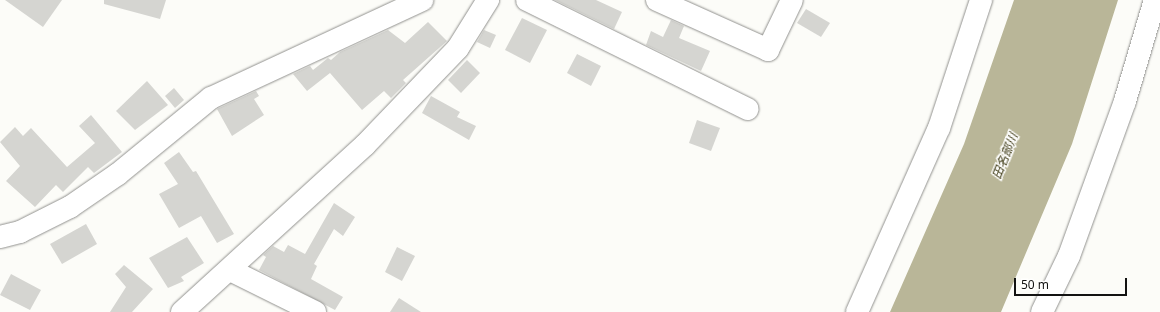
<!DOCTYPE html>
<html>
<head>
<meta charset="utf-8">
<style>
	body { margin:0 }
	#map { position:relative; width:1160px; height:312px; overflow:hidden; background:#fcfcf8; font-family:"Noto Sans","Noto Sans JP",sans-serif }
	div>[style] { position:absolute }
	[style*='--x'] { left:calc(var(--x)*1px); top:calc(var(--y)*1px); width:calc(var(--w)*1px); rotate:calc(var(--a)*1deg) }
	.water>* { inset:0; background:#b9b698 }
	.building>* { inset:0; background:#d5d5d1 }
	.roads { filter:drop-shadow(0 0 1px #91918e) drop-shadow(0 0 1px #91918e) }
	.minor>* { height:22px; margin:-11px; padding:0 11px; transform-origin:11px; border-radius:11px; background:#fff }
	span { translate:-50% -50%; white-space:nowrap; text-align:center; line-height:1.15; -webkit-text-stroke:3px #fffffe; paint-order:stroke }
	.water-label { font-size:12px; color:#39350e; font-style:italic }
	.scale { position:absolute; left:1014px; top:278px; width:113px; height:18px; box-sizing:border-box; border:2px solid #131312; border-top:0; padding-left:5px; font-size:12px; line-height:14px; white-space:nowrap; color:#131312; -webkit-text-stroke:3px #fffffe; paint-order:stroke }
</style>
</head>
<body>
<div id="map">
	<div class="water">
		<div style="clip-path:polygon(1014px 0,1118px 0,1072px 144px,1001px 312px,890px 312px,964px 144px)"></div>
	</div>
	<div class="building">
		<div style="clip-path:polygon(5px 0,62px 0,43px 27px)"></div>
		<div style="clip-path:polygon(104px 0,166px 0,160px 19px,104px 4px)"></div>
		<div style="clip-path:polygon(555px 0,596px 0,622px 12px,614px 29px)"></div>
		<div style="clip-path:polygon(806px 9px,830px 23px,821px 37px,797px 23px)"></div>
		<div style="clip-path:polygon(522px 18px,547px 30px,530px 63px,505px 50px)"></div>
		<div style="clip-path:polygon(671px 20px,684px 26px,679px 38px,710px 51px,701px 71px,646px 45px,651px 31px,663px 37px)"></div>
		<div style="clip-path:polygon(428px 22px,447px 41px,403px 80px,406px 83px,391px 98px,384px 91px,362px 110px,330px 73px,307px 91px,293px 74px,310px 66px,313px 70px,328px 58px,331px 60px,340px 52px,388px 30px,405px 43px)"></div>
		<div style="clip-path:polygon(484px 30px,496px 35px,490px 48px,477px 42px)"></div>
		<div style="clip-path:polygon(577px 54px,601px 66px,591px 86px,567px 73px)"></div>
		<div style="clip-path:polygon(467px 60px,480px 73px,461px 93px,448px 80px)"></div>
		<div style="clip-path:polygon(147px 81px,168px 105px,135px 130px,116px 111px)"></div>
		<div style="clip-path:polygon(174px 88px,184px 100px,175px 108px,165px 96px)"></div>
		<div style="clip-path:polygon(256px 91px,259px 96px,254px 99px,264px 115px,232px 136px,217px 109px)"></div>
		<div style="clip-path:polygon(431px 96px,460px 112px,457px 117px,476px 126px,469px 140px,422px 113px)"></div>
		<div style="clip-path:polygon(91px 115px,122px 152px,94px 173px,88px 167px,63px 192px,56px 185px,35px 207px,6px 181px,20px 166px,0 142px,15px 127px,23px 136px,31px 128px,67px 167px,95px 143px,79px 126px)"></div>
		<div style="clip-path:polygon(697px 120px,720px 128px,711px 151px,689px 143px)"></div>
		<div style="clip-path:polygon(179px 152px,193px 172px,196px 171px,234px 234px,217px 243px,201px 216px,179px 228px,159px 194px,178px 184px,164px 163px)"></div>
		<div style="clip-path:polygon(334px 203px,355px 217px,343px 236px,334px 229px,314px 264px,317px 266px,311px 279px,343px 297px,335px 310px,259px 270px,266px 257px,263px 255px,273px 246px,284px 252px,288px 245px,305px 254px)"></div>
		<div style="clip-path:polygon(86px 224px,97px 244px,62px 264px,50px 244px)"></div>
		<div style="clip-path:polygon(187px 237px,204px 263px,181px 277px,184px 281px,168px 288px,149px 258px)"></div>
		<div style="clip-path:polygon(397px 247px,415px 256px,402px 281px,385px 272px)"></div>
		<div style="clip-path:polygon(124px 265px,153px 289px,132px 312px,110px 312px,126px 287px,115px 274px)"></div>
		<div style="clip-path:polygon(11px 274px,41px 290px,30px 310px,0 295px)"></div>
		<div style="clip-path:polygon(399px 298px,421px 312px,390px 312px)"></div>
	</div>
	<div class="roads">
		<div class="minor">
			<div style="--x:527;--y:0;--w:246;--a:26.3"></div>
			<div style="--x:657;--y:0;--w:122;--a:24.2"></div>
			<div style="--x:768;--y:50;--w:55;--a:-64.4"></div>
			<div style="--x:0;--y:237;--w:21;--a:-14"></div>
			<div style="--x:20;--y:232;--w:56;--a:-26.6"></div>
			<div style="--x:70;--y:207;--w:58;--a:-34.5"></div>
			<div style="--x:118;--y:174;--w:120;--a:-39.3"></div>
			<div style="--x:211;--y:98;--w:233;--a:-24.9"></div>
			<div style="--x:230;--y:270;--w:95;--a:26.3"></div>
			<div style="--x:182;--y:312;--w:248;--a:-42.4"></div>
			<div style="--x:365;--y:145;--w:134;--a:-46.2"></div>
			<div style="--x:458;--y:48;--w:57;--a:-58"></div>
			<div style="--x:857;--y:312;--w:201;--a:-66"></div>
			<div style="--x:939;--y:128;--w:135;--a:-71.8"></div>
			<div style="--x:1042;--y:312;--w:62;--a:-64.3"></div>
			<div style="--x:1069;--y:256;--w:165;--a:-70.1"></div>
			<div style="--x:1125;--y:101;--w:105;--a:-73.5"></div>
		</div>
	</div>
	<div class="water-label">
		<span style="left:1005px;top:156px;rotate:-68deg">田名部川</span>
	</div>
	<div class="scale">50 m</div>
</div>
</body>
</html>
